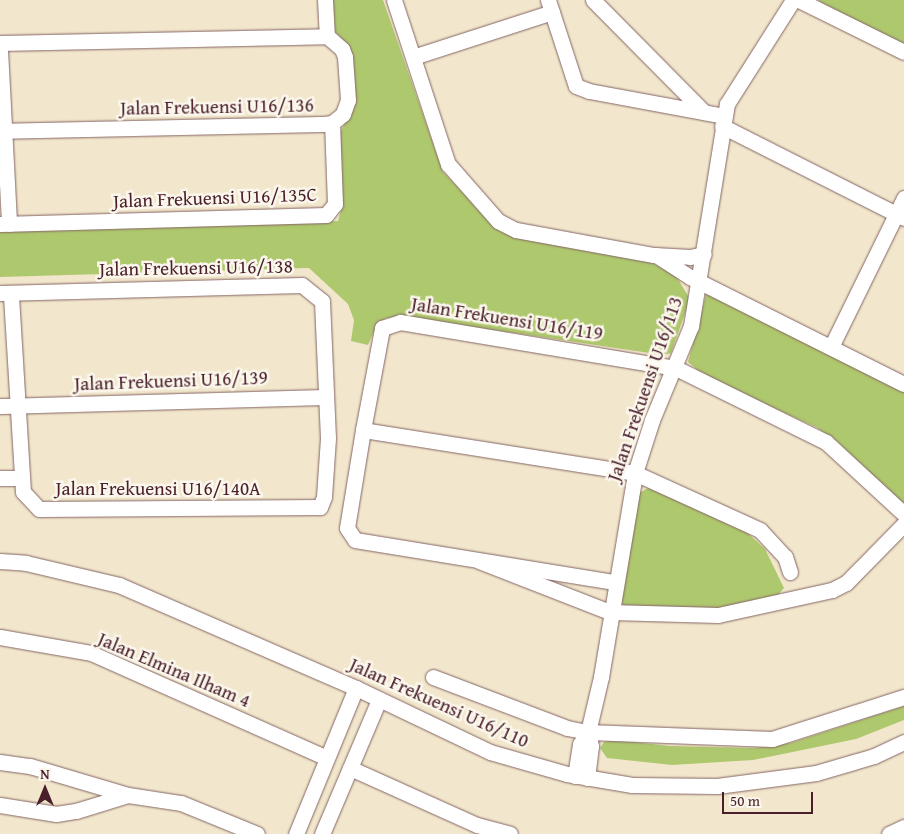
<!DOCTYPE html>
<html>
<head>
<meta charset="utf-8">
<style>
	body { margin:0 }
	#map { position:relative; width:904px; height:834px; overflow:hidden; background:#f2e7cd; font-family:"Gentium Book Plus",serif }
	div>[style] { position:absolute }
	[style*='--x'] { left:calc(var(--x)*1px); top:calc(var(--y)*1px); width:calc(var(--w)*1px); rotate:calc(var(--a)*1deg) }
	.green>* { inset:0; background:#aec86e }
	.roads { filter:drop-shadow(0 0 1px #856564) drop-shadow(0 0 1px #856564) }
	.minor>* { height:15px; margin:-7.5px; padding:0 7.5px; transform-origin:7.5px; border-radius:7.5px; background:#fff }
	span { translate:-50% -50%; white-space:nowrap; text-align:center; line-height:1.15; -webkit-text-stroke:5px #fbf7ec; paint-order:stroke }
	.street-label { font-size:19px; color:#4a1f2b }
	.north { position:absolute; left:20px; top:764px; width:50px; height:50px; -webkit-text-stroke:4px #fbf7ec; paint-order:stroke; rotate:0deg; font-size:14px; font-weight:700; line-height:20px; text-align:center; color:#4a1f2b }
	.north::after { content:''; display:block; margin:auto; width:18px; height:22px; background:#4a1f2b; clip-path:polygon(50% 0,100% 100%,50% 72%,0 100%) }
	.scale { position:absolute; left:722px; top:792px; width:91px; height:22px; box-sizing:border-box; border:2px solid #4a1f2b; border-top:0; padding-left:6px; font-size:15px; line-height:18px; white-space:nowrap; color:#4a1f2b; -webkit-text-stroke:4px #fbf7ec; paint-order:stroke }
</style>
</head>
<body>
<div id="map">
	<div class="green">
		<div style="clip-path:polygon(331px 0,383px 0,443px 172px,496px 227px,515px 235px,647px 260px,676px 276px,690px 299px,671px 353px,663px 355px,406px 317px,386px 318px,377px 324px,368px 345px,351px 341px,354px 320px,348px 304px,309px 268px,0 277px,0 232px,338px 221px,342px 206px,339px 134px,354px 107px,354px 95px,352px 52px,335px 31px)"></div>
		<div style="clip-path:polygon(818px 0,904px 0,904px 46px,830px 8px)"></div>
		<div style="clip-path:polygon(707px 291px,904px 390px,904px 509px,838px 442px,816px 427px,753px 399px,699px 371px,688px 362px)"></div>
		<div style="clip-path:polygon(648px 488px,742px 528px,765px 549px,784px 588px,777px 596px,723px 609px,624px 606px,621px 600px,636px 495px)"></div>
		<div style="clip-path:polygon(904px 706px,904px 720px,856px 739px,753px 760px,672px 765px,607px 758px,600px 748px,604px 742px,614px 740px,670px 746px,754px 748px,791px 743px)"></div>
	</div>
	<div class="roads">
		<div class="minor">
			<div style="--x:325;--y:0;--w:36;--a:87"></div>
			<div style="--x:394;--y:0;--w:173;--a:71.8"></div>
			<div style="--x:448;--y:164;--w:76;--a:48.7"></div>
			<div style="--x:498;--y:221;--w:20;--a:27"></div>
			<div style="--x:516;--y:230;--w:140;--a:10.3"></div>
			<div style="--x:654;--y:255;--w:36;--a:3"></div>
			<div style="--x:690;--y:257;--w:14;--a:-12"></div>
			<div style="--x:548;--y:0;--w:90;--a:72"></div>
			<div style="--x:576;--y:86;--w:14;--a:21"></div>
			<div style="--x:589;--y:91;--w:137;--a:10.5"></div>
			<div style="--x:593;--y:0;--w:158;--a:45.3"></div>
			<div style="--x:799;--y:0;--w:117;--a:26.3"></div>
			<div style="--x:0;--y:43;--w:327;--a:-1.2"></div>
			<div style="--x:327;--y:36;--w:20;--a:41"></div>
			<div style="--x:342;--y:49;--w:9;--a:69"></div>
			<div style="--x:345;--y:57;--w:43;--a:86"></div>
			<div style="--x:348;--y:100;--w:15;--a:110"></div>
			<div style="--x:343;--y:114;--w:14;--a:141"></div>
			<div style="--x:332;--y:123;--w:7;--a:172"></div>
			<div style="--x:325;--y:124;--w:325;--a:178.8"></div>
			<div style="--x:0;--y:50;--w:174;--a:87"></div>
			<div style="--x:413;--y:57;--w:146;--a:-17.9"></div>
			<div style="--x:722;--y:126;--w:204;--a:26.8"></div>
			<div style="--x:0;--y:224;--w:326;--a:-1.6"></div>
			<div style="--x:326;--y:215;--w:14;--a:-51"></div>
			<div style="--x:335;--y:204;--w:81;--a:-92.1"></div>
			<div style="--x:656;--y:255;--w:40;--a:32.9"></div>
			<div style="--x:690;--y:277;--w:239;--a:26.6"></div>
			<div style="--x:0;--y:293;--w:302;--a:-1.5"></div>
			<div style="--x:302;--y:285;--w:26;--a:39"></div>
			<div style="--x:322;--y:301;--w:137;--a:87.5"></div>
			<div style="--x:328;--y:438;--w:59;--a:93.9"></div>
			<div style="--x:324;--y:497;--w:11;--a:112"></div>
			<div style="--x:320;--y:507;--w:281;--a:179.6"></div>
			<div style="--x:39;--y:509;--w:23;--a:-133"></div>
			<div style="--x:23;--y:492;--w:199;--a:-93.5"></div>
			<div style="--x:831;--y:347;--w:166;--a:-63.9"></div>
			<div style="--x:0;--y:406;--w:326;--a:-1.6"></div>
			<div style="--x:363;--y:430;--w:99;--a:99.3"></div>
			<div style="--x:347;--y:528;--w:14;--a:56"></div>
			<div style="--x:355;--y:540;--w:263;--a:9.2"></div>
			<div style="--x:0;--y:478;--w:22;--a:0"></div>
			<div style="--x:0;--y:561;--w:26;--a:4"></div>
			<div style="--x:26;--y:563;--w:96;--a:13.3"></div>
			<div style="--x:119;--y:585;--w:258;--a:23.5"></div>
			<div style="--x:356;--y:688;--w:148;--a:25.5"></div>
			<div style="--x:490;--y:752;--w:80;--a:15.9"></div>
			<div style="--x:567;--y:774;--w:66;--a:9.6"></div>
			<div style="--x:632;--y:785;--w:85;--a:0.7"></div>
			<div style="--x:717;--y:786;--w:100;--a:-7.5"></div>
			<div style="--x:816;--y:773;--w:60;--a:-16.3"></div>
			<div style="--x:874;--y:756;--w:33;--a:-25"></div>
			<div style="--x:479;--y:561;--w:141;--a:21.3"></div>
			<div style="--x:610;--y:612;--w:108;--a:1.6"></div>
			<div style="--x:718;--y:615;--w:117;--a:-12.4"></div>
			<div style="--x:832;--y:590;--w:16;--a:-27"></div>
			<div style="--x:846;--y:583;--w:83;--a:-45.5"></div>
			<div style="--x:790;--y:572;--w:16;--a:-108"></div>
			<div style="--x:785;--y:557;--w:37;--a:-133"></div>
			<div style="--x:760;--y:530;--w:137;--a:-155.5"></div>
			<div style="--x:635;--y:473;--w:275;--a:-171"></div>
			<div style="--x:363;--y:430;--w:104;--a:-79.4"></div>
			<div style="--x:382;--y:328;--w:19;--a:-18"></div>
			<div style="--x:400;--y:322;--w:280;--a:9.5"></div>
			<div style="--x:676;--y:368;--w:167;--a:26.3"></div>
			<div style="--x:826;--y:442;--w:106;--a:42.7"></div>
			<div style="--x:0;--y:637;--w:92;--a:10"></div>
			<div style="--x:91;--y:653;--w:258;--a:24"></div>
			<div style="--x:433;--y:677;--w:143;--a:20.8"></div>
			<div style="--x:567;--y:728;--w:21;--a:11"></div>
			<div style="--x:588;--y:732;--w:184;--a:2.2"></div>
			<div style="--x:772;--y:739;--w:139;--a:-17.7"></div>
			<div style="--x:0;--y:762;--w:30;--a:8"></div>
			<div style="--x:30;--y:766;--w:102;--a:16.5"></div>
			<div style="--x:128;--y:795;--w:54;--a:8.6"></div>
			<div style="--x:181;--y:803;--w:82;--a:22.2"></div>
			<div style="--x:350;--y:768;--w:139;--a:24.2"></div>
			<div style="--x:477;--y:825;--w:34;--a:15"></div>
			<div style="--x:575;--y:776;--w:32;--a:-81"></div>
			<div style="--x:580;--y:744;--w:14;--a:-56"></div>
			<div style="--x:588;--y:732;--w:57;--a:-76.7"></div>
			<div style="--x:601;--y:677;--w:207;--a:-80.5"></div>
			<div style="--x:635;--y:473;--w:56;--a:-72.2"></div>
			<div style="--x:652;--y:420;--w:102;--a:-67.5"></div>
			<div style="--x:691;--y:326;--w:225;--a:-80.8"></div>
			<div style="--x:727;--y:104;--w:123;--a:-57.6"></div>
			<div style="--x:587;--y:778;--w:32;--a:-83"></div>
			<div style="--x:591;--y:746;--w:14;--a:-102"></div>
			<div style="--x:0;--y:805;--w:57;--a:9.1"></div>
			<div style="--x:56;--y:814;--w:20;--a:-9"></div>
			<div style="--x:76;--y:811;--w:54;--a:-17.1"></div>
			<div style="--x:296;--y:834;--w:158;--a:-67.7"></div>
			<div style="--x:322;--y:834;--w:146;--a:-67"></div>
			<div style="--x:889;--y:834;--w:17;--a:-25"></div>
		</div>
	</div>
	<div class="street-label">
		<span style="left:217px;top:107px;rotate:-1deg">Jalan Frekuensi U16/136</span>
		<span style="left:215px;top:198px;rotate:-2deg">Jalan Frekuensi U16/135C</span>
		<span style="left:196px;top:268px;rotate:-1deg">Jalan Frekuensi U16/138</span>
		<span style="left:507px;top:319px;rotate:9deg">Jalan Frekuensi U16/119</span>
		<span style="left:171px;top:381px;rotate:-2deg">Jalan Frekuensi U16/139</span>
		<span style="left:645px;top:389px;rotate:-71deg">Jalan Frekuensi U16/113</span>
		<span style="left:158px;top:489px">Jalan Frekuensi U16/140A</span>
		<span style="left:174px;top:670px;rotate:23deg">Jalan Elmina Ilham 4</span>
		<span style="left:439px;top:703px;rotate:24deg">Jalan Frekuensi U16/110</span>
	</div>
	<div class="north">N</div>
	<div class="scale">50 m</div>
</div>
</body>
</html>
